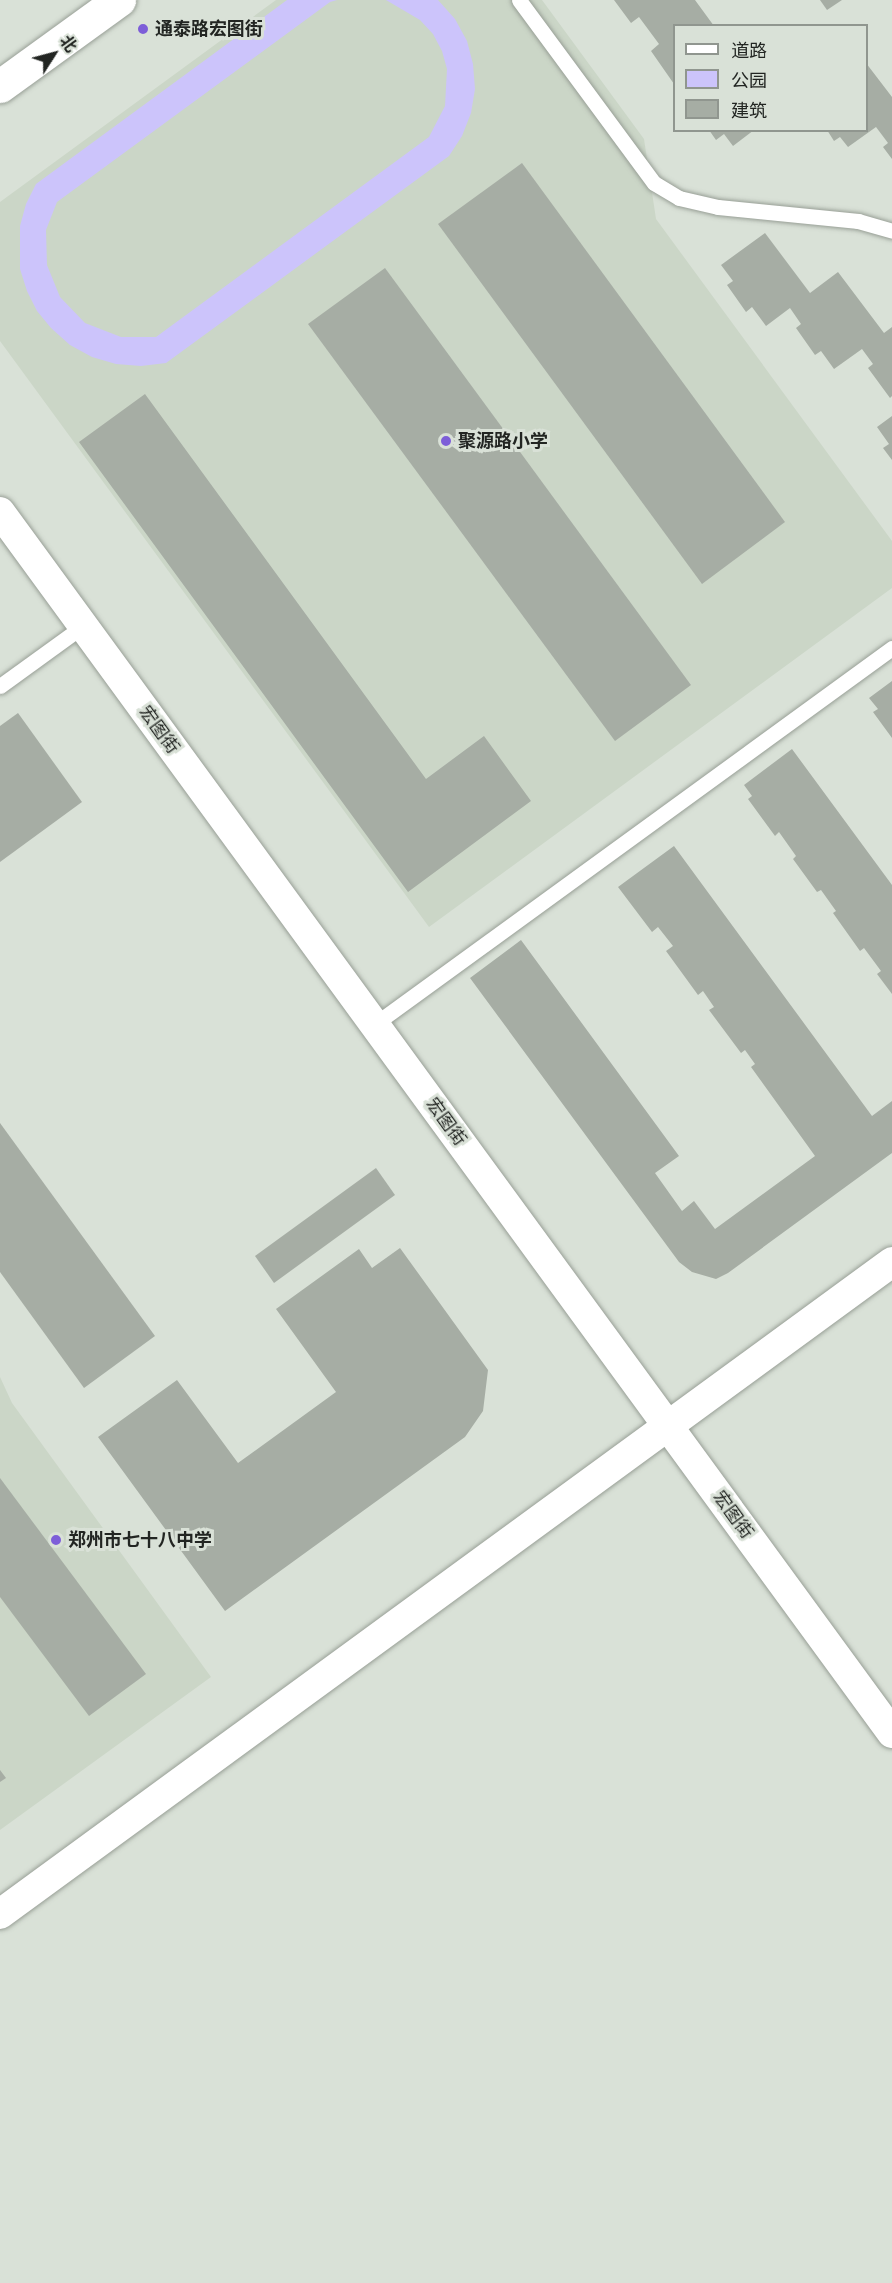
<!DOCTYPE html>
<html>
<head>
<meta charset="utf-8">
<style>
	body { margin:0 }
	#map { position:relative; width:892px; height:2283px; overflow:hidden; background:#d9e1d7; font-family:Quicksand,"Noto Sans SC",sans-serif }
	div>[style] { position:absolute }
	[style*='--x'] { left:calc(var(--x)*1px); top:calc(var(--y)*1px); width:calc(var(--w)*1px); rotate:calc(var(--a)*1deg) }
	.built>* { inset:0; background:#cbd6c7 }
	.green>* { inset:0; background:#ccc4fb }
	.building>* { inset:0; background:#a6ada4 }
	.roads { filter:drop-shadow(0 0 2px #989f96) drop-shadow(0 0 2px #989f96) }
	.lane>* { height:15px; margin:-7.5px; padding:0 7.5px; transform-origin:7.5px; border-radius:7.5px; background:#fff }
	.street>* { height:30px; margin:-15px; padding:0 15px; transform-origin:15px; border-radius:15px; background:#fff }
	.secondary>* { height:33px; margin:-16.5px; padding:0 16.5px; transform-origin:16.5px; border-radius:16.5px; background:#fff }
	.dots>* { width:16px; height:16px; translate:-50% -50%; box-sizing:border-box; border:3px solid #d9e1d7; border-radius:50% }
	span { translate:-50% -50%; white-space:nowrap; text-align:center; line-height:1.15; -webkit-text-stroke:6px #d9e1d7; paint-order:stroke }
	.poi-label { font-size:18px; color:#222522; font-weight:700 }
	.left { translate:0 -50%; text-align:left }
	.street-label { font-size:18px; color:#222522 }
	.legend { position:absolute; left:673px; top:24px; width:195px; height:108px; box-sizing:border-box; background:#d9e1d7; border:2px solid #90968f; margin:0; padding:8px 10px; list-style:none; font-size:18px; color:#222522 }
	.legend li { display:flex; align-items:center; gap:12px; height:30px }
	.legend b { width:30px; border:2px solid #90968f }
	.north { position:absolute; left:24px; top:24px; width:60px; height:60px; -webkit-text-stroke:4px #d9e1d7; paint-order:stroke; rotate:54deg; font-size:16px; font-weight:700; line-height:24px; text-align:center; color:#222522 }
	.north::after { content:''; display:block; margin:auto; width:21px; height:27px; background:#222522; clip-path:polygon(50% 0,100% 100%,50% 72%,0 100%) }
</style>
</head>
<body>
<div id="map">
	<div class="built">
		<div style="clip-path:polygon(276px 0,542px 0,644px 139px,656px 219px,892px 541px,892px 588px,429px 927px,0 341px,0 202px)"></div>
		<div style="clip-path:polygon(0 1377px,12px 1403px,211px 1677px,0 1830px)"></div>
	</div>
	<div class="green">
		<div style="clip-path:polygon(287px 0,337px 0,330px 2px,57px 202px,46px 230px,47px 265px,60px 297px,85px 323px,121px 337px,156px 337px,429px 137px,445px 106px,447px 69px,442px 51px,433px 34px,420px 20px,386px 0,438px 0,455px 19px,467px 41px,473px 64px,475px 89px,471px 113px,462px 136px,449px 156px,166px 363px,141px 366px,116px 364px,92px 357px,70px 345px,51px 328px,37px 311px,27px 291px,20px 269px,20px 226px,26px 204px,36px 184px)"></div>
	</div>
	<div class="building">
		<div style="clip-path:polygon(614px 0,695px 0,714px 26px,674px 26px,674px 84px,651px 51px,659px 44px,639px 17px,631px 23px)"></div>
		<div style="clip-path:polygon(820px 0,842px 0,827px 10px)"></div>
		<div style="clip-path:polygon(866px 63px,892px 97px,892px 159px,883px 147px,888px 143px,876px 127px,848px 147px,840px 137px,834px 141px,827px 130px,866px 130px)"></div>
		<div style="clip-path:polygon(709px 130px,754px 130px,733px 146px,724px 134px,716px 140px)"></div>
		<div style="clip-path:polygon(522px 163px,785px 522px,702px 584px,438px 224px)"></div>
		<div style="clip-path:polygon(765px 233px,810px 293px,838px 272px,884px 333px,892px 327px,892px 396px,890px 398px,868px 368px,873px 364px,862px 349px,834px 369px,821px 351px,815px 355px,796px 328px,801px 324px,790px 308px,766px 326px,752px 307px,746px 312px,727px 285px,733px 281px,721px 265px)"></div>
		<div style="clip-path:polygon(385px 268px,691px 685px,615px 741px,308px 324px)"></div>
		<div style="clip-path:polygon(145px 394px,426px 779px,484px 736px,531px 801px,408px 892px,79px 442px)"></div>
		<div style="clip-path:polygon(892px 416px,892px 460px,883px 448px,889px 444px,877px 427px)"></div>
		<div style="clip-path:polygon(892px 681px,892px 738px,873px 712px,878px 709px,869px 698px)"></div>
		<div style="clip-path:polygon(18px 713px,82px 802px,0 862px,0 726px)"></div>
		<div style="clip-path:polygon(792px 749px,892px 885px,892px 994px,877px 974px,881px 971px,864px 948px,860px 951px,833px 913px,836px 911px,821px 890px,817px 892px,793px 859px,796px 856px,779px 832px,775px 836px,748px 799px,752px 796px,744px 785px)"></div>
		<div style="clip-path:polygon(674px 846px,872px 1116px,892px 1101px,892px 1153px,728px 1273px,716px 1279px,692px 1272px,679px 1262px,470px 978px,521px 940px,679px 1156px,655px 1173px,682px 1211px,694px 1201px,715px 1229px,815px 1156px,751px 1067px,755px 1064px,745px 1050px,741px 1053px,709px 1010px,714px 1007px,703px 991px,698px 995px,666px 951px,673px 946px,658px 927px,652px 932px,618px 887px)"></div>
		<div style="clip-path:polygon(0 1123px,155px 1336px,84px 1388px,0 1272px)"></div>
		<div style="clip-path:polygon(376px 1168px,395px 1195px,274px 1283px,255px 1256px)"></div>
		<div style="clip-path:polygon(400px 1248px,488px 1370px,483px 1411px,465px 1437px,225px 1611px,98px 1437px,177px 1380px,238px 1463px,336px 1392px,276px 1309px,359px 1249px,372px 1268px)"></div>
		<div style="clip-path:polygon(0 1478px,146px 1674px,89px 1716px,0 1597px)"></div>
		<div style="clip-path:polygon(0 1770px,6px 1778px,0 1782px)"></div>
	</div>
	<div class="roads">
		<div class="lane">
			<div style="--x:519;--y:0;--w:227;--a:53.6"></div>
			<div style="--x:654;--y:183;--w:29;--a:31"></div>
			<div style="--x:679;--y:198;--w:40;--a:13"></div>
			<div style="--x:718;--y:207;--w:141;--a:5.7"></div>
			<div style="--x:858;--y:221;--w:35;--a:16"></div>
			<div style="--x:0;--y:686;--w:102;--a:-35.9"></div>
			<div style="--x:375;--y:1024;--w:639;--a:-36.03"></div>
		</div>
		<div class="street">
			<div style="--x:0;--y:512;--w:1512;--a:53.85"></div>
			<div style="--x:0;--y:1914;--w:1105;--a:-36.16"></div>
		</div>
		<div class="secondary">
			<div style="--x:0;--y:86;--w:147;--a:-35.9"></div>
		</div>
	</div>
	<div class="dots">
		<div style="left:143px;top:29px;background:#7d5ed8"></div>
		<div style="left:446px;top:441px;background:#7d5ed8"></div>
		<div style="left:56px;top:1540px;background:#7d5ed8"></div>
	</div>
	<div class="poi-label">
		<span class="left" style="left:155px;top:29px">通泰路宏图街</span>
		<span class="left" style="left:458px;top:441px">聚源路小学</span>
		<span class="left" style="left:68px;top:1540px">郑州市七十八中学</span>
	</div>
	<div class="street-label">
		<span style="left:159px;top:730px;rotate:54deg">宏图街</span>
		<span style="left:446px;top:1122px;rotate:54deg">宏图街</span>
		<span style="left:733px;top:1515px;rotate:54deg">宏图街</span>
	</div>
	<ul class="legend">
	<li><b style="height:8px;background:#fff"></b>道路</li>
	<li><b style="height:16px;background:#ccc4fb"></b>公园</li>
	<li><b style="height:16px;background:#a6ada4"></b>建筑</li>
	</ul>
	<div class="north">北</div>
</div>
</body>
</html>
